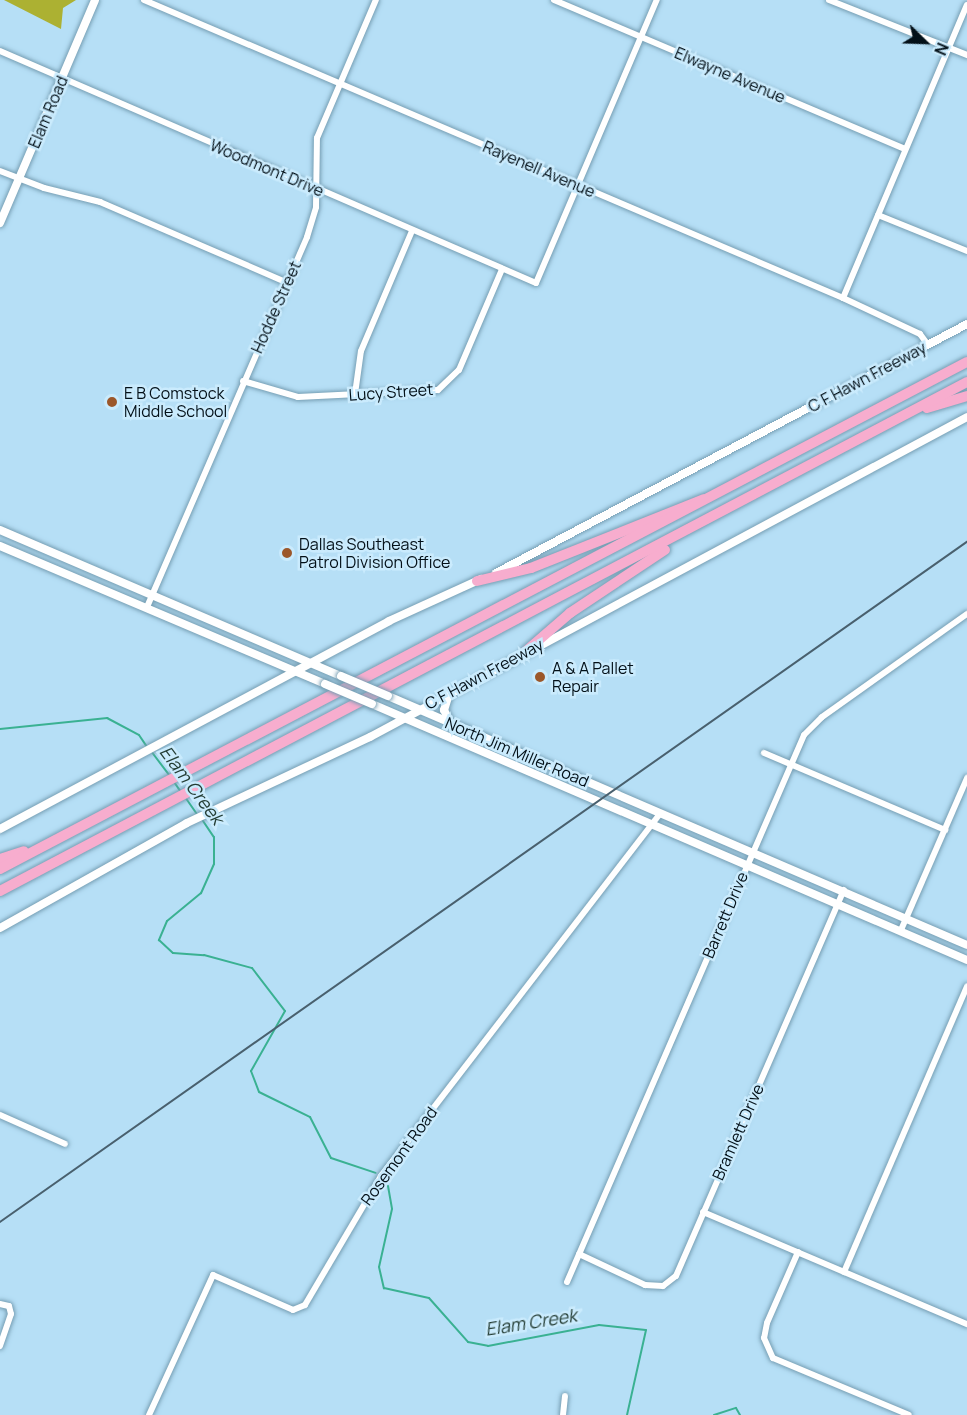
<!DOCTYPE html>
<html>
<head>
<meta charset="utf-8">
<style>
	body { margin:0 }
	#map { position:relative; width:967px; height:1415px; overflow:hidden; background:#b6dff6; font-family:Manrope,sans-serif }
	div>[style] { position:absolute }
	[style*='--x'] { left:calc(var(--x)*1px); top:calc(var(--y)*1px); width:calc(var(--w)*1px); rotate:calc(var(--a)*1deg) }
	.forest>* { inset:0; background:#acb132 }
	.stream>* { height:2px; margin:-1px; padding:0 1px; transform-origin:1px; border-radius:1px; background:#3ab192 }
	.roads { filter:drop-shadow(0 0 2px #769eb3) drop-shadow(0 0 2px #769eb3) }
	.minor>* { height:6px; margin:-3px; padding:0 3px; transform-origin:3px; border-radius:3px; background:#fff }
	.tertiary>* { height:8px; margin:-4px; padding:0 4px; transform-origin:4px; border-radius:4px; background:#fff }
	.secondary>* { height:8px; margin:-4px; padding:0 4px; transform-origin:4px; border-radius:4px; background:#fff }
	.motorway>* { height:10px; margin:-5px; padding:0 5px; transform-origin:5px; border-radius:5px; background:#f7adce }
	.tram>* { height:1.5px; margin:-0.75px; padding:0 0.75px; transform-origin:0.75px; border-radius:0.75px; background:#49606e }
	.bridges { filter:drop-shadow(0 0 2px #769eb3) drop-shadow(0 0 2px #769eb3) }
	.secondary-bridge>* { height:8px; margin:-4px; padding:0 4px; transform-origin:4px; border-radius:4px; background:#fff }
	.dots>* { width:16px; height:16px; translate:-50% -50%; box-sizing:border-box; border:3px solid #caebfd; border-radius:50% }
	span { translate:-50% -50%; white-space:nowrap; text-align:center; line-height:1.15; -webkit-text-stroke:5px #caebfd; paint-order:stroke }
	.street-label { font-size:16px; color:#031018 }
	.poi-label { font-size:16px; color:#031018 }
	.left { translate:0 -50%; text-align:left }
	.water-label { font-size:18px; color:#253e36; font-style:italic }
	.north { position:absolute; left:895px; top:12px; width:60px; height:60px; -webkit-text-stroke:4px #caebfd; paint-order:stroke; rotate:113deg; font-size:16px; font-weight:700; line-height:24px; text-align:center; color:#031018 }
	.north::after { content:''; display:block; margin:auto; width:21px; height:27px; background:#031018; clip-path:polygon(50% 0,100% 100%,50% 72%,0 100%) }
</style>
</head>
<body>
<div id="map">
	<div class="forest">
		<div style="clip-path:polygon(4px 0,76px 0,63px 8px,61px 29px)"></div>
	</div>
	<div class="stream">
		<div style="--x:0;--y:729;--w:108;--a:-5.9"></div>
		<div style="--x:107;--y:718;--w:36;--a:28"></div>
		<div style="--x:139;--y:735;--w:14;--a:56"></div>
		<div style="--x:151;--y:751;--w:30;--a:53"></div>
		<div style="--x:174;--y:782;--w:12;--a:55"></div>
		<div style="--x:185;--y:797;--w:21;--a:55"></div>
		<div style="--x:201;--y:818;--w:23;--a:56"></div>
		<div style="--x:214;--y:837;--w:27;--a:90"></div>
		<div style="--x:214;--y:864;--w:32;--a:114"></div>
		<div style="--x:201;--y:893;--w:44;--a:140.5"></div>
		<div style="--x:167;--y:921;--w:21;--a:113"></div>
		<div style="--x:159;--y:940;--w:19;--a:43"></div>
		<div style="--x:173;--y:953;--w:31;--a:4"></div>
		<div style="--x:204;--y:955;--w:50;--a:15.2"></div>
		<div style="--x:252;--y:968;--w:54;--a:52.5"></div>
		<div style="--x:285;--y:1011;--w:69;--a:119.5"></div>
		<div style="--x:251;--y:1071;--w:22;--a:69"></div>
		<div style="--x:259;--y:1092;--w:57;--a:26.1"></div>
		<div style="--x:310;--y:1117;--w:46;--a:62.9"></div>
		<div style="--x:331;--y:1158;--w:47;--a:18.4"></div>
		<div style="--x:388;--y:1186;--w:23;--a:80"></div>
		<div style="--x:392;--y:1209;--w:59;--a:102.6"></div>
		<div style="--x:379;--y:1267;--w:22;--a:77"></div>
		<div style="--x:384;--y:1288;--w:46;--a:12.5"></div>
		<div style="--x:429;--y:1298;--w:59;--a:48.4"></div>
		<div style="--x:468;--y:1342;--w:20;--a:11"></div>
		<div style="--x:488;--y:1346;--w:113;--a:-10.7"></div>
		<div style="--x:599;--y:1325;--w:47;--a:6.1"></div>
		<div style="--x:646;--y:1330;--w:87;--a:102.6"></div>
		<div style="--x:714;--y:1415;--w:23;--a:-18"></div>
		<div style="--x:736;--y:1408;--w:8;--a:60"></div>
	</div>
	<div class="roads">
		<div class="minor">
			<div style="--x:144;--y:0;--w:760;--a:23.09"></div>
			<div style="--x:843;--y:298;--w:85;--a:25.1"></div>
			<div style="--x:920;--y:334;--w:14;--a:54"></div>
			<div style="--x:554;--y:0;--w:381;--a:23"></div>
			<div style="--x:829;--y:0;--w:149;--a:21.7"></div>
			<div style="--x:0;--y:51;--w:584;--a:23.4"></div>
			<div style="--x:536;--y:283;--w:308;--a:-66.9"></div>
			<div style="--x:0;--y:171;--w:47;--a:21.1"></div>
			<div style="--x:44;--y:188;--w:58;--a:14"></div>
			<div style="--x:100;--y:202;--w:202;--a:23.3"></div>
			<div style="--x:878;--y:215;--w:96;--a:22"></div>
			<div style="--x:843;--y:298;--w:318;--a:-67.1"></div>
			<div style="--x:243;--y:381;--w:57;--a:16.2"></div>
			<div style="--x:298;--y:397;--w:140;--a:-2.9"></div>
			<div style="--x:438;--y:390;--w:29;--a:-44"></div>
			<div style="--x:459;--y:370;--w:110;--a:-66.9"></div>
			<div style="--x:355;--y:394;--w:43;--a:-82.1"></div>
			<div style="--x:361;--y:351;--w:130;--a:-67"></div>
			<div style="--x:147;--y:607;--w:403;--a:-66.6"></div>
			<div style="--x:307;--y:237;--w:31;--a:-73"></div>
			<div style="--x:316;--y:207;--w:69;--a:-89.2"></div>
			<div style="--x:317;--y:138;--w:150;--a:-66.9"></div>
			<div style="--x:764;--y:753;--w:197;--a:23"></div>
			<div style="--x:901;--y:930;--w:166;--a:-66.5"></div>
			<div style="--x:0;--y:1115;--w:71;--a:24"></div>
			<div style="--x:703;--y:1212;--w:287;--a:23"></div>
			<div style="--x:798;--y:1252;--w:77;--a:113.6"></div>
			<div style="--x:767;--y:1323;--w:15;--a:101"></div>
			<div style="--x:764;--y:1338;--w:22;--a:66"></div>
			<div style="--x:773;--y:1358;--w:147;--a:22.7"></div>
			<div style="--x:579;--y:1254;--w:73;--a:25.2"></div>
			<div style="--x:645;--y:1285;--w:18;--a:3"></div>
			<div style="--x:663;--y:1286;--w:16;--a:-38"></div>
			<div style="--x:676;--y:1276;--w:421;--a:-66.5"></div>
			<div style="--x:844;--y:1272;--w:311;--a:-66.7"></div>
			<div style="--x:567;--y:1282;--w:596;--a:-66.57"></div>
			<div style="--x:804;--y:735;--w:25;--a:-45"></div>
			<div style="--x:822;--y:717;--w:178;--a:-35.4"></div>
			<div style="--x:0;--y:1304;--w:9;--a:13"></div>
			<div style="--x:9;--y:1306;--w:8;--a:76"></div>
			<div style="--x:11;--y:1314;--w:34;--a:109"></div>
			<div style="--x:149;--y:1415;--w:154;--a:-65.4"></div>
			<div style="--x:213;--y:1275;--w:87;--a:23.6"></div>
			<div style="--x:293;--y:1310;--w:13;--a:-23"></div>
			<div style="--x:305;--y:1305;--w:150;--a:-59.5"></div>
			<div style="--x:381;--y:1176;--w:458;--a:-52.4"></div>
			<div style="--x:563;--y:1415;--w:19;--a:-84"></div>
		</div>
		<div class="tertiary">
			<div style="--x:0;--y:223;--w:242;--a:-66.9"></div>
		</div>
		<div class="secondary">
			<div style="--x:0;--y:530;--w:371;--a:23.2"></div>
			<div style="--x:0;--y:546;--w:353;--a:23"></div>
			<div style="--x:496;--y:573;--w:533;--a:-27.86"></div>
			<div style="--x:449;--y:694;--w:17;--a:107"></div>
			<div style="--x:444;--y:710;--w:13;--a:63"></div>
			<div style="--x:388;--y:696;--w:630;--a:23.27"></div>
			<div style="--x:372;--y:704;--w:648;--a:23.28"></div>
			<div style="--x:0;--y:829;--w:441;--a:-28.1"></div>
			<div style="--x:389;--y:621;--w:101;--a:-24.5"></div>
			<div style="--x:0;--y:928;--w:214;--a:-29.3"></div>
			<div style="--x:187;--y:823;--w:202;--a:-25.2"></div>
			<div style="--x:370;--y:737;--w:677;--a:-28.19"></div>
		</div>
		<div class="motorway">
			<div style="--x:927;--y:408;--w:42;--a:-16.7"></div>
			<div style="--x:477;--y:581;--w:56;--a:-13.5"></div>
			<div style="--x:531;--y:568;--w:186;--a:-21.7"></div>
			<div style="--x:525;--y:652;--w:60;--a:-40.9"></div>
			<div style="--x:570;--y:613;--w:114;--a:-33.6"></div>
			<div style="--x:0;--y:859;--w:25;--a:-18"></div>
			<div style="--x:0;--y:869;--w:1092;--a:-27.67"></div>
			<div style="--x:0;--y:891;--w:1093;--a:-27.76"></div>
		</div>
	</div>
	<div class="tram">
		<div style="--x:0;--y:1222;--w:1182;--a:-35.12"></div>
	</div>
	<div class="bridges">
		<div class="secondary-bridge">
			<div style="--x:341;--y:676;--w:51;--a:23.1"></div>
			<div style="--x:325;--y:684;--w:51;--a:23.1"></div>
		</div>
	</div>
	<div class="dots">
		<div style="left:112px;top:402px;background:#9b572a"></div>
		<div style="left:287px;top:553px;background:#9b572a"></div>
		<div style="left:540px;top:677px;background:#9b572a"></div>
	</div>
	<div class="street-label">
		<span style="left:730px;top:75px;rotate:23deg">Elwayne Avenue</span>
		<span style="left:48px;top:112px;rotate:-67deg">Elam Road</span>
		<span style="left:267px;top:168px;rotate:23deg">Woodmont Drive</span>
		<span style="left:539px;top:169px;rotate:23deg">Rayenell Avenue</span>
		<span style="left:276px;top:307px;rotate:-66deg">Hodde Street</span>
		<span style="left:867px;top:377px;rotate:-28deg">C F Hawn Freeway</span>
		<span style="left:391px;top:392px;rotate:-4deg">Lucy Street</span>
		<span style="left:484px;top:674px;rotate:-28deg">C F Hawn Freeway</span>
		<span style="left:517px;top:752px;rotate:23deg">North Jim Miller Road</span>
		<span style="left:725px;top:915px;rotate:-67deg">Barrett Drive</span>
		<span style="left:738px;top:1132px;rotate:-66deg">Bramlett Drive</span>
		<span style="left:399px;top:1156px;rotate:-54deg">Rosemont Road</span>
	</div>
	<div class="poi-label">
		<span class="left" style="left:124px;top:402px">E B Comstock<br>Middle School</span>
		<span class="left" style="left:299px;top:553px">Dallas Southeast<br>Patrol Division Office</span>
		<span class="left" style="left:552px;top:677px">A &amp; A Pallet<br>Repair</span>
	</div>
	<div class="water-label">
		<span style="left:192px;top:785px;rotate:53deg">Elam Creek</span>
		<span style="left:531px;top:1322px;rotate:-9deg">Elam Creek</span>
	</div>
	<div class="north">N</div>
</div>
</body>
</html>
